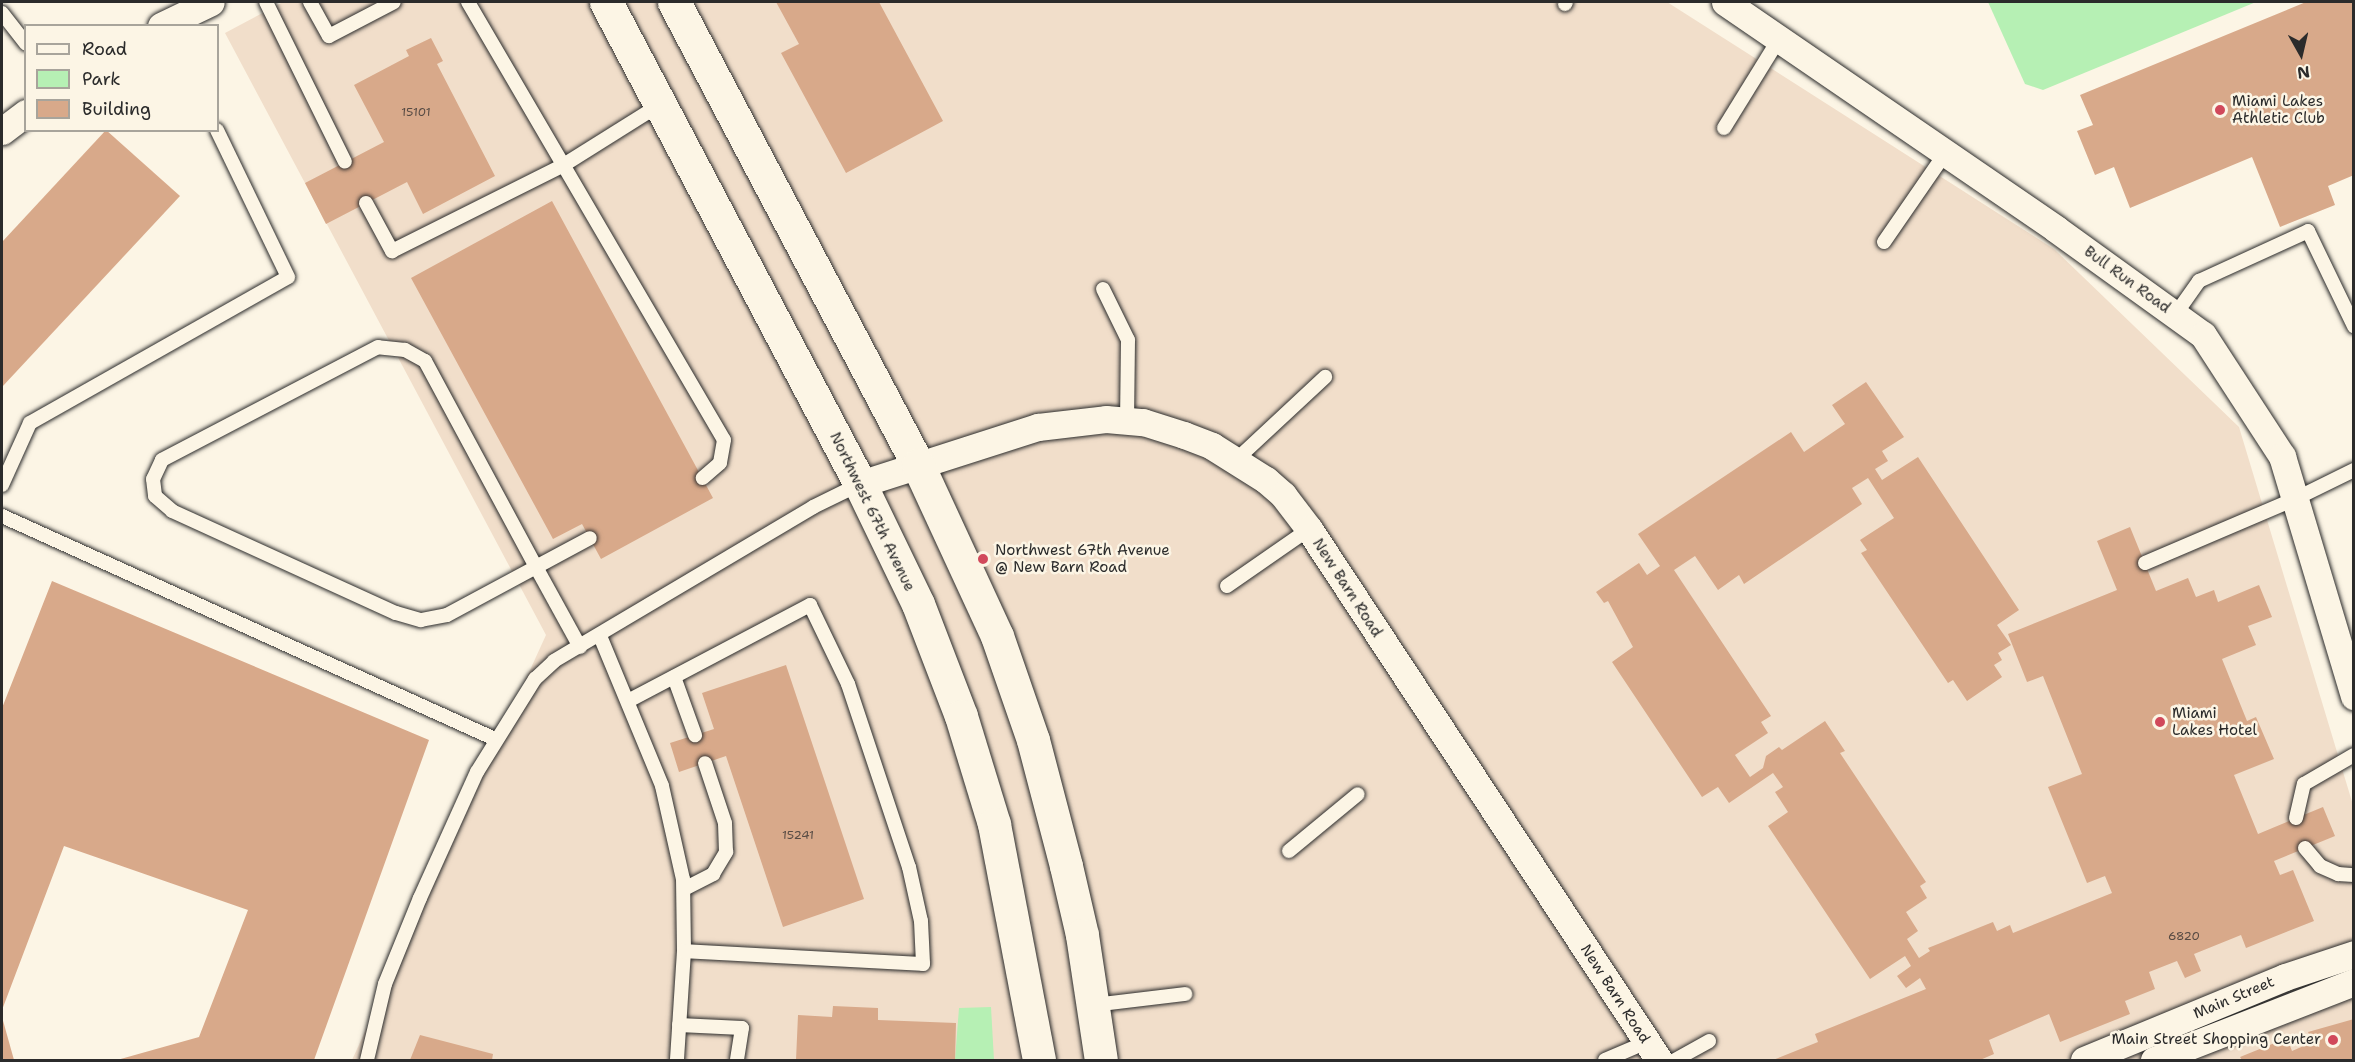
<!DOCTYPE html>
<html>
<head>
<meta charset="utf-8">
<style>
	body { margin:0 }
	#map { position:relative; width:2355px; height:1062px; overflow:hidden; background:#fcf5e5; font-family:"Shantell Sans",sans-serif }
	div>[style] { position:absolute }
	[style*='--x'] { left:calc(var(--x)*1px); top:calc(var(--y)*1px); width:calc(var(--w)*1px); rotate:calc(var(--a)*1deg) }
	.built>* { inset:0; background:#f1deca }
	.green>* { inset:0; background:#b6f0b4 }
	.building>* { inset:0; background:#d8a98a }
	.roads { filter:drop-shadow(0 0 2px #2b2b2b) drop-shadow(0 0 2px #2b2b2b) }
	.lane>* { height:14px; margin:-7px; padding:0 7px; transform-origin:7px; border-radius:7px; background:#fcf5e5 }
	.street>* { height:27px; margin:-13.5px; padding:0 13.5px; transform-origin:13.5px; border-radius:13.5px; background:#fcf5e5 }
	.secondary>* { height:33px; margin:-16.5px; padding:0 16.5px; transform-origin:16.5px; border-radius:16.5px; background:#fcf5e5 }
	.dots>* { width:16px; height:16px; translate:-50% -50%; box-sizing:border-box; border:3px solid #fcf5e5; border-radius:50% }
	span { translate:-50% -50%; white-space:nowrap; text-align:center; line-height:1.15; -webkit-text-stroke:5px #fcf5e5; paint-order:stroke }
	.number-label { font-size:12px; color:#564a43 }
	.number-label span { -webkit-text-stroke-width:0 }
	.poi-label { font-size:15px; color:#2b2b2b }
	.left { translate:0 -50%; text-align:left }
	.right { translate:-100% -50%; text-align:right }
	.street-label { font-size:15px; color:#2b2b2b }
	.frame { position:absolute; inset:0; border:3px solid #2b2b2b; pointer-events:none }
	.legend { position:absolute; left:24px; top:24px; width:195px; height:108px; box-sizing:border-box; background:#fcf5e5; border:2px solid #a8a49b; margin:0; padding:8px 10px; list-style:none; font-size:18px; color:#2b2b2b }
	.legend li { display:flex; align-items:center; gap:12px; height:30px }
	.legend b { width:30px; border:2px solid #a8a49b }
	.north { position:absolute; left:2271px; top:24px; width:60px; height:60px; -webkit-text-stroke:4px #fcf5e5; paint-order:stroke; rotate:172deg; font-size:16px; font-weight:700; line-height:24px; text-align:center; color:#2b2b2b }
	.north::after { content:''; display:block; margin:auto; width:21px; height:27px; background:#2b2b2b; clip-path:polygon(50% 0,100% 100%,50% 72%,0 100%) }
</style>
</head>
<body>
<div id="map">
	<div class="built">
		<div style="clip-path:polygon(283px 2px,1667px 2px,2054px 249px,2239px 427px,2353px 805px,2353px 1060px,352px 1060px,546px 635px,225px 33px)"></div>
	</div>
	<div class="green">
		<div style="clip-path:polygon(1988px 2px,2256px 2px,2043px 90px,2025px 84px)"></div>
		<div style="clip-path:polygon(991px 1007px,994px 1060px,955px 1060px,959px 1008px)"></div>
	</div>
	<div class="building">
		<div style="clip-path:polygon(776px 2px,879px 2px,943px 121px,846px 173px,781px 53px,799px 44px)"></div>
		<div style="clip-path:polygon(2306px 2px,2354px 2px,2354px 175px,2328px 186px,2335px 205px,2280px 227px,2252px 157px,2130px 208px,2114px 167px,2095px 175px,2077px 131px,2093px 125px,2080px 95px)"></div>
		<div style="clip-path:polygon(431px 38px,443px 61px,437px 64px,495px 176px,423px 214px,407px 182px,326px 224px,305px 183px,384px 142px,354px 85px,409px 56px,406px 50px)"></div>
		<div style="clip-path:polygon(106px 130px,180px 196px,2px 387px,2px 242px)"></div>
		<div style="clip-path:polygon(552px 201px,713px 498px,601px 559px,582px 524px,553px 539px,411px 278px)"></div>
		<div style="clip-path:polygon(1866px 382px,1904px 437px,1882px 451px,1888px 461px,1875px 469px,1882px 480px,1918px 457px,2019px 610px,1997px 625px,2011px 645px,1998px 653px,2002px 660px,1994px 665px,2002px 677px,1967px 701px,1953px 680px,1948px 683px,1861px 553px,1867px 550px,1860px 540px,1894px 518px,1868px 478px,1852px 488px,1862px 504px,1744px 584px,1739px 575px,1718px 590px,1695px 556px,1674px 570px,1771px 716px,1761px 722px,1768px 733px,1735px 755px,1750px 777px,1763px 768px,1766px 756px,1779px 747px,1782px 750px,1825px 721px,1845px 751px,1840px 753px,1926px 882px,1920px 886px,1927px 898px,1906px 912px,1918px 931px,1907px 939px,1919px 958px,1930px 951px,1928px 948px,1993px 922px,1997px 931px,2010px 925px,2013px 933px,2112px 893px,2105px 876px,2087px 883px,2048px 787px,2082px 774px,2043px 676px,2027px 682px,2008px 634px,2117px 590px,2097px 541px,2130px 527px,2156px 591px,2188px 578px,2196px 597px,2214px 590px,2218px 602px,2259px 585px,2272px 617px,2248px 626px,2256px 645px,2222px 659px,2247px 721px,2256px 717px,2274px 759px,2234px 775px,2258px 834px,2323px 807px,2335px 836px,2274px 861px,2280px 875px,2293px 870px,2314px 921px,2246px 948px,2241px 935px,2194px 954px,2201px 971px,2185px 978px,2177px 961px,2149px 972px,2155px 989px,2125px 1001px,2130px 1014px,2060px 1042px,2049px 1014px,1989px 1040px,1994px 1054px,1980px 1060px,1773px 1060px,1818px 1042px,1815px 1034px,1926px 989px,1920px 978px,1906px 988px,1897px 976px,1911px 966px,1905px 956px,1870px 979px,1768px 826px,1788px 812px,1775px 792px,1783px 787px,1773px 773px,1729px 803px,1718px 787px,1702px 797px,1612px 662px,1633px 647px,1608px 601px,1604px 603px,1596px 592px,1639px 563px,1647px 575px,1660px 566px,1638px 534px,1791px 432px,1804px 452px,1845px 424px,1832px 405px)"></div>
		<div style="clip-path:polygon(52px 581px,429px 740px,314px 1060px,117px 1060px,199px 1037px,248px 910px,64px 846px,2px 1010px,2px 708px)"></div>
		<div style="clip-path:polygon(786px 665px,864px 899px,783px 927px,726px 756px,679px 772px,670px 743px,714px 729px,702px 693px)"></div>
		<div style="clip-path:polygon(833px 1006px,878px 1008px,878px 1020px,956px 1023px,955px 1060px,796px 1060px,798px 1015px,832px 1017px)"></div>
		<div style="clip-path:polygon(2px 1017px,14px 1060px,2px 1060px)"></div>
		<div style="clip-path:polygon(2354px 1019px,2354px 1060px,2242px 1060px,2240px 1057px,2287px 1038px,2292px 1051px,2313px 1042px,2308px 1032px)"></div>
		<div style="clip-path:polygon(420px 1035px,493px 1054px,492px 1060px,410px 1060px)"></div>
	</div>
	<div class="roads">
		<div class="lane">
			<div style="--x:266;--y:2;--w:178;--a:63.7"></div>
			<div style="--x:310;--y:2;--w:39;--a:61"></div>
			<div style="--x:329;--y:36;--w:73;--a:-27.6"></div>
			<div style="--x:468;--y:2;--w:507;--a:59.69"></div>
			<div style="--x:724;--y:440;--w:23;--a:100"></div>
			<div style="--x:720;--y:463;--w:23;--a:139"></div>
			<div style="--x:1565;--y:4;--w:2;--a:-63"></div>
			<div style="--x:2;--y:13;--w:39;--a:52"></div>
			<div style="--x:1724;--y:128;--w:105;--a:-58.3"></div>
			<div style="--x:366;--y:203;--w:55;--a:61.6"></div>
			<div style="--x:392;--y:251;--w:190;--a:-26.6"></div>
			<div style="--x:562;--y:166;--w:117;--a:-32.1"></div>
			<div style="--x:1884;--y:242;--w:106;--a:-55.4"></div>
			<div style="--x:1103;--y:289;--w:57;--a:63.9"></div>
			<div style="--x:1128;--y:340;--w:79;--a:90.7"></div>
			<div style="--x:2175;--y:315;--w:42;--a:-54.8"></div>
			<div style="--x:2199;--y:281;--w:120;--a:-24.6"></div>
			<div style="--x:2308;--y:231;--w:106;--a:64.2"></div>
			<div style="--x:1236;--y:460;--w:122;--a:-43"></div>
			<div style="--x:2;--y:485;--w:68;--a:-65.7"></div>
			<div style="--x:30;--y:423;--w:296;--a:-29.5"></div>
			<div style="--x:288;--y:277;--w:163;--a:-115.8"></div>
			<div style="--x:2;--y:516;--w:541;--a:24.34"></div>
			<div style="--x:2145;--y:563;--w:163;--a:-23.1"></div>
			<div style="--x:2295;--y:499;--w:66;--a:-26.2"></div>
			<div style="--x:1227;--y:586;--w:100;--a:-34.8"></div>
			<div style="--x:600;--y:636;--w:162;--a:67.5"></div>
			<div style="--x:662;--y:786;--w:95;--a:77.3"></div>
			<div style="--x:683;--y:879;--w:72;--a:89.2"></div>
			<div style="--x:684;--y:951;--w:109;--a:93.7"></div>
			<div style="--x:580;--y:647;--w:91;--a:-118.8"></div>
			<div style="--x:536;--y:567;--w:234;--a:-118.3"></div>
			<div style="--x:425;--y:361;--w:23;--a:-151"></div>
			<div style="--x:405;--y:350;--w:27;--a:-174"></div>
			<div style="--x:378;--y:347;--w:244;--a:152.4"></div>
			<div style="--x:162;--y:460;--w:21;--a:115"></div>
			<div style="--x:153;--y:479;--w:17;--a:83"></div>
			<div style="--x:155;--y:496;--w:23;--a:41"></div>
			<div style="--x:172;--y:511;--w:246;--a:24.5"></div>
			<div style="--x:396;--y:613;--w:26;--a:16"></div>
			<div style="--x:421;--y:620;--w:26;--a:-11"></div>
			<div style="--x:447;--y:615;--w:101;--a:-28.3"></div>
			<div style="--x:536;--y:567;--w:61;--a:-28.2"></div>
			<div style="--x:674;--y:677;--w:62;--a:70.1"></div>
			<div style="--x:628;--y:701;--w:206;--a:-27.8"></div>
			<div style="--x:810;--y:605;--w:88;--a:64.3"></div>
			<div style="--x:848;--y:684;--w:193;--a:71.6"></div>
			<div style="--x:909;--y:867;--w:55;--a:77.5"></div>
			<div style="--x:921;--y:921;--w:43;--a:87.3"></div>
			<div style="--x:923;--y:964;--w:239;--a:-176.9"></div>
			<div style="--x:2296;--y:818;--w:35;--a:-77"></div>
			<div style="--x:2304;--y:784;--w:58;--a:-30.1"></div>
			<div style="--x:2305;--y:848;--w:23;--a:50"></div>
			<div style="--x:2320;--y:866;--w:20;--a:24"></div>
			<div style="--x:2338;--y:874;--w:16;--a:4"></div>
			<div style="--x:1289;--y:851;--w:89;--a:-39.6"></div>
			<div style="--x:684;--y:889;--w:33;--a:-27"></div>
			<div style="--x:713;--y:874;--w:26;--a:-59"></div>
			<div style="--x:726;--y:852;--w:29;--a:-92"></div>
			<div style="--x:725;--y:823;--w:63;--a:-108.4"></div>
			<div style="--x:1093;--y:1005;--w:93;--a:-6.8"></div>
			<div style="--x:679;--y:1025;--w:63;--a:2.7"></div>
			<div style="--x:742;--y:1028;--w:32;--a:99"></div>
			<div style="--x:367;--y:1060;--w:78;--a:-76.7"></div>
			<div style="--x:385;--y:984;--w:93;--a:-67.9"></div>
			<div style="--x:420;--y:898;--w:138;--a:-65.7"></div>
			<div style="--x:477;--y:772;--w:110;--a:-58.1"></div>
			<div style="--x:535;--y:679;--w:26;--a:-43"></div>
			<div style="--x:554;--y:661;--w:301;--a:-30.7"></div>
			<div style="--x:813;--y:507;--w:52;--a:-26.1"></div>
			<div style="--x:1605;--y:1060;--w:46;--a:-23.2"></div>
			<div style="--x:1675;--y:1060;--w:39;--a:-29"></div>
		</div>
		<div class="street">
			<div style="--x:1725;--y:2;--w:401;--a:34.4"></div>
			<div style="--x:2056;--y:229;--w:181;--a:35.8"></div>
			<div style="--x:2203;--y:335;--w:145;--a:56.9"></div>
			<div style="--x:2282;--y:456;--w:251;--a:73.3"></div>
			<div style="--x:161;--y:26;--w:55;--a:-25.6"></div>
			<div style="--x:2;--y:131;--w:30;--a:-37"></div>
			<div style="--x:860;--y:484;--w:187;--a:-17.8"></div>
			<div style="--x:1038;--y:427;--w:68;--a:-6.7"></div>
			<div style="--x:1106;--y:419;--w:37;--a:5"></div>
			<div style="--x:1143;--y:422;--w:43;--a:17.6"></div>
			<div style="--x:1184;--y:435;--w:30;--a:21"></div>
			<div style="--x:1212;--y:446;--w:64;--a:32.2"></div>
			<div style="--x:1266;--y:480;--w:23;--a:41"></div>
			<div style="--x:1283;--y:495;--w:43;--a:52.6"></div>
			<div style="--x:1309;--y:529;--w:636;--a:56.61"></div>
			<div style="--x:2084;--y:1060;--w:217;--a:-22.4"></div>
			<div style="--x:2285;--y:977;--w:73;--a:-18.4"></div>
			<div style="--x:2154;--y:1060;--w:215;--a:-21.3"></div>
		</div>
		<div class="secondary">
			<div style="--x:606;--y:2;--w:545;--a:62.21"></div>
			<div style="--x:860;--y:484;--w:133;--a:64.2"></div>
			<div style="--x:918;--y:604;--w:120;--a:69"></div>
			<div style="--x:961;--y:716;--w:113;--a:73"></div>
			<div style="--x:994;--y:824;--w:240;--a:79.2"></div>
			<div style="--x:674;--y:2;--w:523;--a:62.21"></div>
			<div style="--x:918;--y:465;--w:188;--a:65.2"></div>
			<div style="--x:997;--y:636;--w:110;--a:70.9"></div>
			<div style="--x:1033;--y:740;--w:130;--a:75.3"></div>
			<div style="--x:1066;--y:866;--w:71;--a:76.9"></div>
			<div style="--x:1082;--y:935;--w:126;--a:81.4"></div>
		</div>
	</div>
	<div class="dots">
		<div style="left:2220px;top:110px;background:#d1495b"></div>
		<div style="left:983px;top:559px;background:#d1495b"></div>
		<div style="left:2160px;top:722px;background:#d1495b"></div>
		<div style="left:2333px;top:1040px;background:#d1495b"></div>
	</div>
	<div class="number-label">
		<span style="left:416px;top:113px">15101</span>
		<span style="left:798px;top:836px">15241</span>
		<span style="left:2184px;top:937px">6820</span>
	</div>
	<div class="poi-label">
		<span class="left" style="left:2232px;top:110px">Miami Lakes<br>Athletic Club</span>
		<span class="left" style="left:995px;top:559px">Northwest 67th Avenue<br>@ New Barn Road</span>
		<span class="left" style="left:2172px;top:722px">Miami<br>Lakes Hotel</span>
		<span class="right" style="left:2321px;top:1040px">Main Street Shopping Center</span>
	</div>
	<div class="street-label">
		<span style="left:2127px;top:280px;rotate:36deg">Bull Run Road</span>
		<span style="left:872px;top:512px;rotate:64deg">Northwest 67th Avenue</span>
		<span style="left:1347px;top:588px;rotate:57deg">New Barn Road</span>
		<span style="left:1615px;top:994px;rotate:57deg">New Barn Road</span>
		<span style="left:2234px;top:998px;rotate:-23deg">Main Street</span>
	</div>
	<div class="frame"></div>
	<ul class="legend">
	<li><b style="height:8px;background:#fcf5e5"></b>Road</li>
	<li><b style="height:16px;background:#b6f0b4"></b>Park</li>
	<li><b style="height:16px;background:#d8a98a"></b>Building</li>
	</ul>
	<div class="north">N</div>
</div>
</body>
</html>
